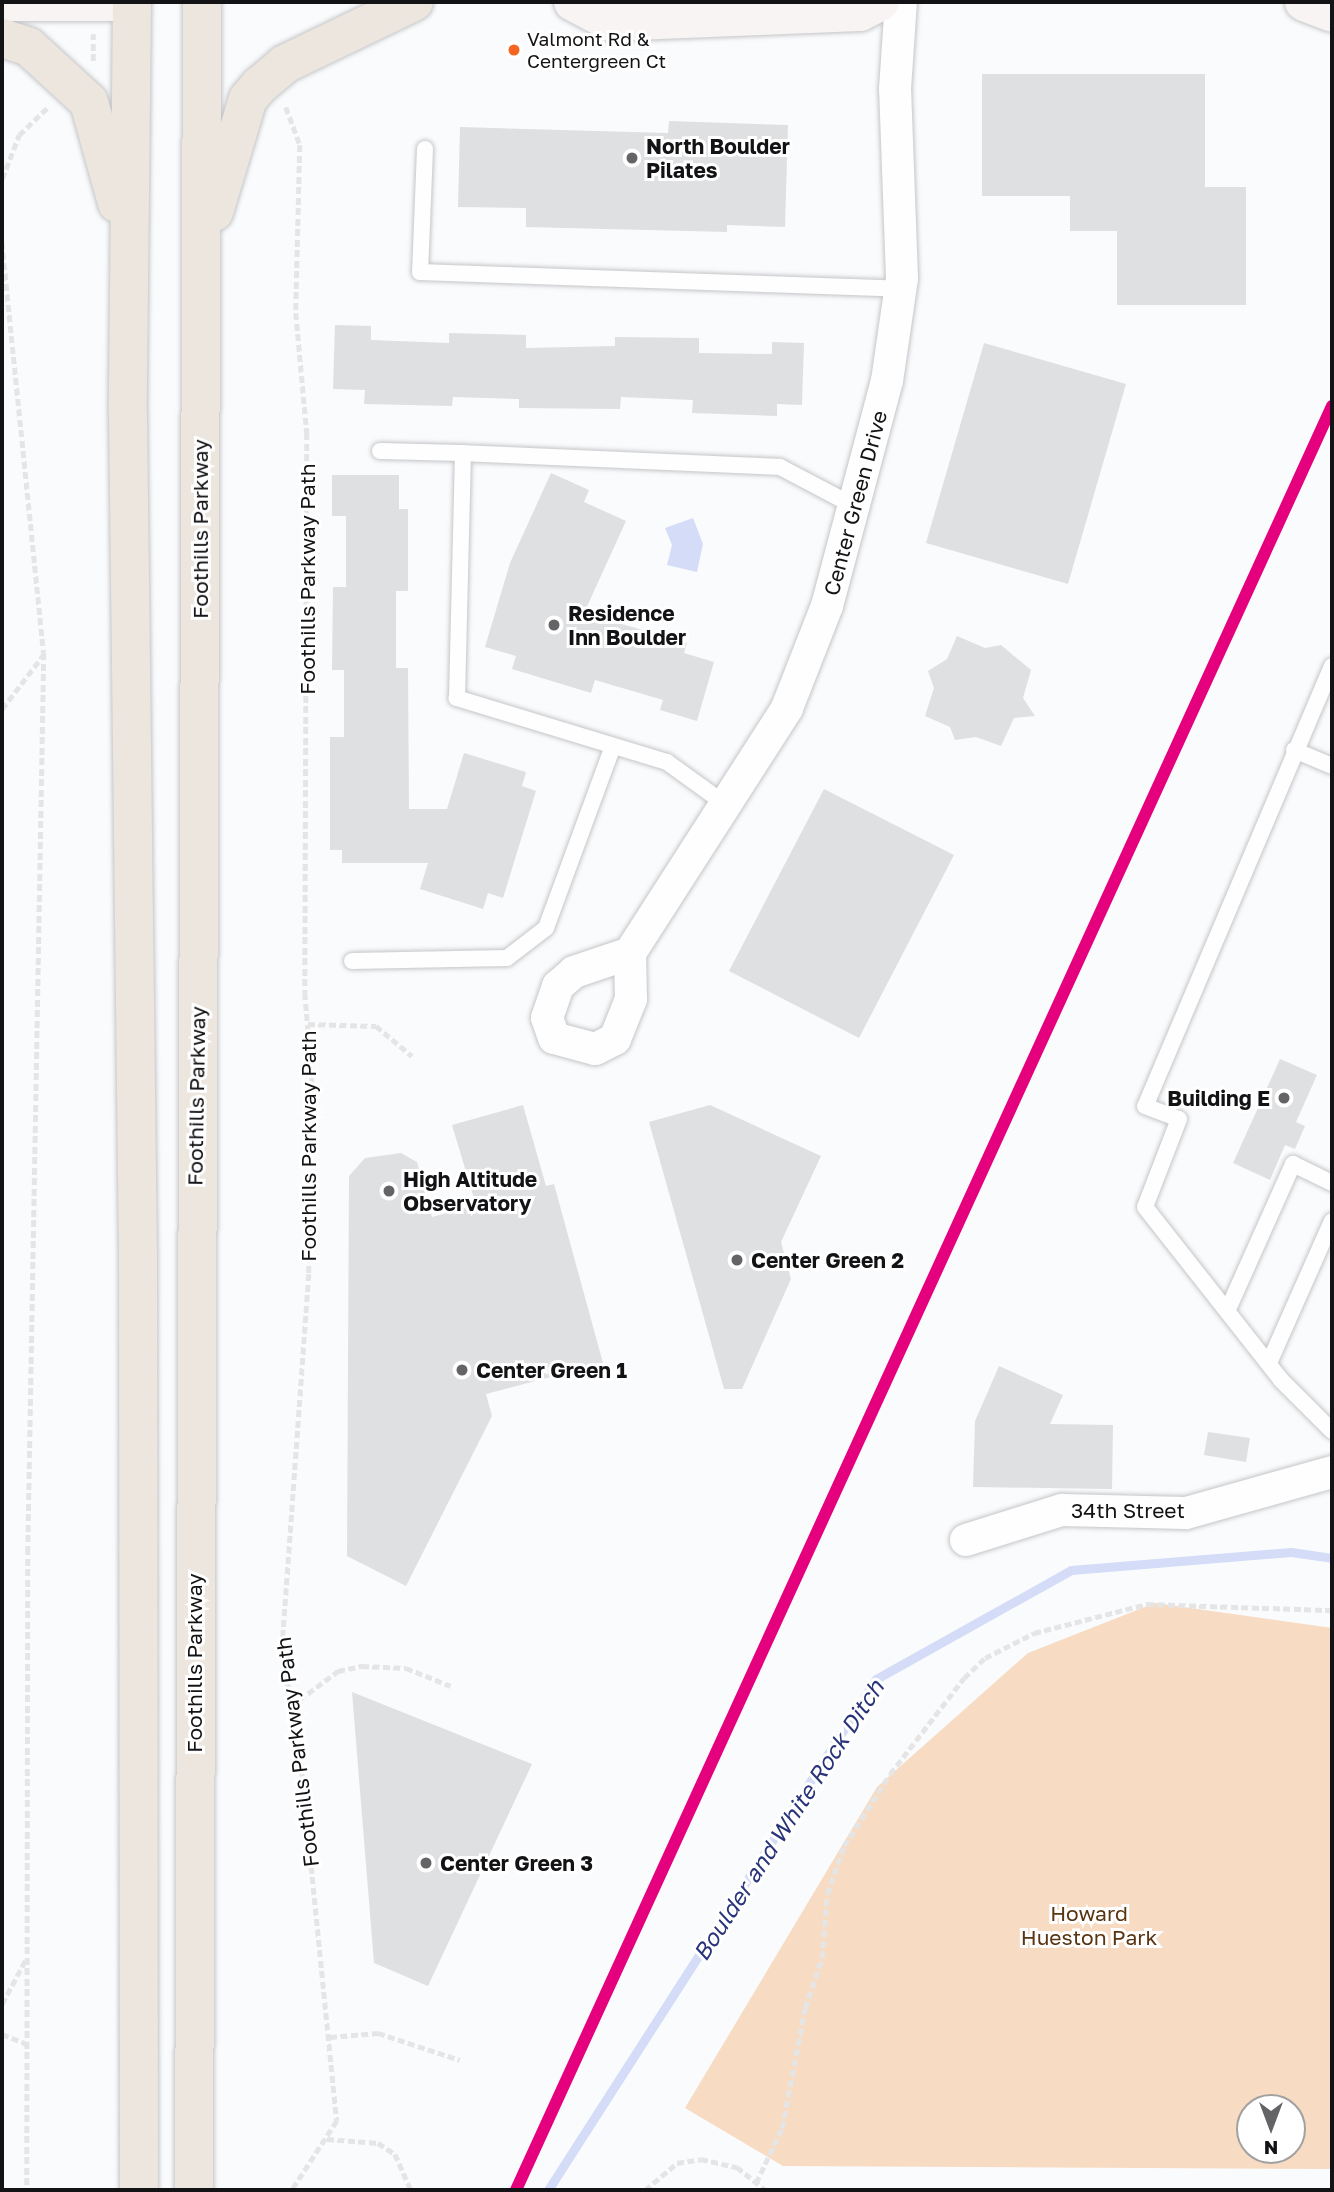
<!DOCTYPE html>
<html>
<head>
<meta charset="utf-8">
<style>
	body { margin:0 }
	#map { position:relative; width:1334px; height:2192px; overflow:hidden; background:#fafbfd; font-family:"Golos Text",sans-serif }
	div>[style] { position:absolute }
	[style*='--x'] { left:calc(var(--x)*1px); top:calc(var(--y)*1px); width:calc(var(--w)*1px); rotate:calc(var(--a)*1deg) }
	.green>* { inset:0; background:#f7dbc2 }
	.water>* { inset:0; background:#d4dcf7 }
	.stream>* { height:9px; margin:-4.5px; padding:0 4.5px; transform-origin:4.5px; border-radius:4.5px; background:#d4dcf7 }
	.building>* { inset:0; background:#dee0e1 }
	.path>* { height:4.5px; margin-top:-2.25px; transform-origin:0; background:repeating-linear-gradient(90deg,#e5e5e6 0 7px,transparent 0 10.5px) }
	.roads { filter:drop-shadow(0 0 2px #c5c6c8) drop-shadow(0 0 2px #c5c6c8) }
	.service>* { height:16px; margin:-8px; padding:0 8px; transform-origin:8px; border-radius:8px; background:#fefeff }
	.minor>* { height:32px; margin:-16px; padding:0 16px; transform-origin:16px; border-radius:16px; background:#fefeff }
	.secondary>* { height:38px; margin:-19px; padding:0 19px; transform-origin:19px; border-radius:19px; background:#f7f4f3 }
	.trunk>* { height:38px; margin:-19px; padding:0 19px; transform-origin:19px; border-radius:19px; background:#ece6df }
	.rail-1>* { height:12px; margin:-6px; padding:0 6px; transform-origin:6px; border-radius:6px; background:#e5007d }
	.dots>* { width:19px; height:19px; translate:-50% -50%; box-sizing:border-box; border:4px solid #fff; border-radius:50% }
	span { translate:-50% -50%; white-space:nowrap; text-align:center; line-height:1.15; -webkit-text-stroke:6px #fff; paint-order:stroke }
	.bus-label { font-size:19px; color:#131315 }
	.left { translate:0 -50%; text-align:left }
	.poi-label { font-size:21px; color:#131315; font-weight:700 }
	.right { translate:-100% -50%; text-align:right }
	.street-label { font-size:21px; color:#131315 }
	.park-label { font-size:21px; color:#593511 }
	.water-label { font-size:23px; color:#283379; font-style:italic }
	.frame { position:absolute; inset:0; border:4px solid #131315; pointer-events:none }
	.north { position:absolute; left:1236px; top:2094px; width:70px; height:70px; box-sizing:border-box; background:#fff; border:2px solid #a1a1a1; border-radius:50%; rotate:180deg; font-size:19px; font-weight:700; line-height:28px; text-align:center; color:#131315 }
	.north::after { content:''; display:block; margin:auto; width:24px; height:32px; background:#646466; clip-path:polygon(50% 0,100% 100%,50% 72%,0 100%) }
</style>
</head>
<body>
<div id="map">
	<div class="green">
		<div style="clip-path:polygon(evenodd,1155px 1603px,1332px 1628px,1332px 2169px,783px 2166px,685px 2108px,877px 1787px,1028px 1653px,1155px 1603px,1250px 2108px,1292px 2108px,1292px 2150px,1250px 2150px,1250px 2108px)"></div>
	</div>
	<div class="water">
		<div style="clip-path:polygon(693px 518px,703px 544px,697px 572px,667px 565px,672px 545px,665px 528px)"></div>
	</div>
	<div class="stream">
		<div style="--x:548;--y:2190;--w:607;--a:-57.3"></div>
		<div style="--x:876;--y:1679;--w:223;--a:-29.2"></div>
		<div style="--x:1071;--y:1570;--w:221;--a:-4.7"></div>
		<div style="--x:1291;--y:1552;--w:41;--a:8.3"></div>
	</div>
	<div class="building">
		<div style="clip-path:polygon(982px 74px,1205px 74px,1205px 187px,1246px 187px,1246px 305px,1117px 305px,1117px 231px,1070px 231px,1070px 196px,982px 196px)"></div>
		<div style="clip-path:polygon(669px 121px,788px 125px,785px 227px,727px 225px,727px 232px,526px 227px,526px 208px,458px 207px,460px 127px,668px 133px)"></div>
		<div style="clip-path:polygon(335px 325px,371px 326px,371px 340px,449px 343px,449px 333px,526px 335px,526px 348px,615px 346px,615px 337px,699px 338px,699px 353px,772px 354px,772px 342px,804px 343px,802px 405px,777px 404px,777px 416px,692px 413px,693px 400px,621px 397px,620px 409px,519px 408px,519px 399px,453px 397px,452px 406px,364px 404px,365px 390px,333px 389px)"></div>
		<div style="clip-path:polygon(984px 343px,1126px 384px,1068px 584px,926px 543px)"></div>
		<div style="clip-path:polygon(551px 473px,589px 490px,584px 502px,626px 521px,584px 613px,687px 643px,684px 653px,714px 662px,697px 721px,660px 710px,663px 700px,595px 680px,591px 693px,512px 669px,516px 656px,485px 647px,510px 563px)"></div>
		<div style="clip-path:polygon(332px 475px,399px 475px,399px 509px,408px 509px,408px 591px,396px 591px,396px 668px,408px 668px,409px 809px,447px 809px,464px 753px,526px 772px,522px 786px,536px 791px,503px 898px,488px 893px,483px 909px,420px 889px,428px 863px,342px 863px,342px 850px,330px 850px,330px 737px,344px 737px,344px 670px,332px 670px,333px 587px,346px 587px,346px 516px,332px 516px)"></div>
		<div style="clip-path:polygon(957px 636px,985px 648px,1001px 645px,1031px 670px,1023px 698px,1035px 716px,1014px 718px,1001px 746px,976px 737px,955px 740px,950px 727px,925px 716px,934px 688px,928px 671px,947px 659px)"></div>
		<div style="clip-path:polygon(824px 789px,954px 855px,859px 1038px,729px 971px)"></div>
		<div style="clip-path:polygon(1280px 1059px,1317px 1075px,1296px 1122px,1305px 1126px,1295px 1149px,1285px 1145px,1270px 1180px,1233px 1163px)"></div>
		<div style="clip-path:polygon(523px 1105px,546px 1186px,554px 1184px,603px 1363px,486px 1394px,492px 1416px,406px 1586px,347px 1556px,349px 1176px,365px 1158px,401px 1153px,417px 1162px,432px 1217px,476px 1205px,452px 1125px)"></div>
		<div style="clip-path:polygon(710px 1105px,821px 1156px,781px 1242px,791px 1279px,742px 1389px,724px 1389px,649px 1122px)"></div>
		<div style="clip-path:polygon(999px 1366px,1063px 1395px,1050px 1424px,1113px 1425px,1112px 1489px,973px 1487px,975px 1421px)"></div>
		<div style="clip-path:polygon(1208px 1432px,1250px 1438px,1246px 1462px,1204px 1455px)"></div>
		<div style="clip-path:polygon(352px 1692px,532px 1764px,428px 1986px,374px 1963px)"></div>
	</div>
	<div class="path">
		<div style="--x:93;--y:61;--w:27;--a:-90"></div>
		<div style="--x:286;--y:107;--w:40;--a:69.8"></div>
		<div style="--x:300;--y:145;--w:168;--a:91.4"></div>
		<div style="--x:296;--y:313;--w:121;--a:84.8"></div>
		<div style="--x:307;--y:433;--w:560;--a:90.2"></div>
		<div style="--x:305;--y:993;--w:84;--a:85.2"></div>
		<div style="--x:312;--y:1077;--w:197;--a:90.9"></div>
		<div style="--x:309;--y:1274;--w:376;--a:94.1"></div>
		<div style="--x:282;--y:1649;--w:115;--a:80.5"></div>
		<div style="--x:301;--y:1762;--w:361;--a:84.3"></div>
		<div style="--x:337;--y:2121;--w:82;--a:123.1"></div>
		<div style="--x:2;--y:179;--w:47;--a:-68.9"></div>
		<div style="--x:19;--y:135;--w:39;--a:-44"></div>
		<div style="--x:2;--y:242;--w:413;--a:84.2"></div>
		<div style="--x:44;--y:653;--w:895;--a:91.02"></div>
		<div style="--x:28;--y:1548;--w:642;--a:90.09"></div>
		<div style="--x:2;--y:709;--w:69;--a:-52.6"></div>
		<div style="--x:308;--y:1024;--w:68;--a:1.7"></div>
		<div style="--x:376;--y:1026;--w:47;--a:39.8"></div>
		<div style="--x:291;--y:1706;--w:59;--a:-36.7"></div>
		<div style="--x:338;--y:1671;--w:25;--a:-12"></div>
		<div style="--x:362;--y:1666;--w:44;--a:2.6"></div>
		<div style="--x:406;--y:1668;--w:48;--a:21.8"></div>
		<div style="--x:2;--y:2004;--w:51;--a:-61.9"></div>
		<div style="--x:2;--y:2034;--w:27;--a:22"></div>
		<div style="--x:330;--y:2037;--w:48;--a:-4.8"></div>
		<div style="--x:378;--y:2033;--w:86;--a:18.2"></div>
		<div style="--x:327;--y:2139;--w:51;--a:4.5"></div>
		<div style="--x:378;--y:2143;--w:20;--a:33"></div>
		<div style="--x:395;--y:2154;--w:39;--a:66"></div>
		<div style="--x:756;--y:2183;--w:61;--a:-64.7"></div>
		<div style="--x:782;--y:2128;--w:122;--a:-79.1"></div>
		<div style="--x:805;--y:2008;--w:53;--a:-71.2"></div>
		<div style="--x:822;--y:1958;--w:64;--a:-85.5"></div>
		<div style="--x:827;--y:1894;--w:51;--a:-70.5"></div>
		<div style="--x:844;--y:1846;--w:85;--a:-57.4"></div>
		<div style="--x:890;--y:1774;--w:121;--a:-52.4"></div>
		<div style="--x:964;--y:1678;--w:29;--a:-44"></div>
		<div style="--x:985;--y:1658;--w:55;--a:-27"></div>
		<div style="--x:1034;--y:1633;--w:117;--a:-14.4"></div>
		<div style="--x:1147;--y:1604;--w:185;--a:1.9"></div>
		<div style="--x:645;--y:2190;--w:42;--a:-40.2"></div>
		<div style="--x:677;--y:2163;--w:24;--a:-9"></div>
		<div style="--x:701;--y:2159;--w:37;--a:13"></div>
		<div style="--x:737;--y:2167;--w:36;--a:39"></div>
	</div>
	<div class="roads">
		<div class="service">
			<div style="--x:425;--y:149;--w:123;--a:92.3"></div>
			<div style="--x:420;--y:272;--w:481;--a:2"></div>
			<div style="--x:380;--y:451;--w:83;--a:1.4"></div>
			<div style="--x:1332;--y:666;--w:478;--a:113"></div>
			<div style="--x:1145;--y:1106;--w:36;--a:21"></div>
			<div style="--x:1179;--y:1119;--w:94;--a:111.1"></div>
			<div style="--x:1145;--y:1207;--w:220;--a:51.8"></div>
			<div style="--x:1281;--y:1380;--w:72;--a:45"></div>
			<div style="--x:1294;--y:750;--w:41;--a:22.8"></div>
			<div style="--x:728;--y:806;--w:75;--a:-144.2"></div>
			<div style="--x:667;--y:762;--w:220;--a:-163.1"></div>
			<div style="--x:457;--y:698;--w:245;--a:-88.6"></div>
			<div style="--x:463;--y:453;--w:317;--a:2.5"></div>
			<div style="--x:780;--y:467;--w:84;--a:27.8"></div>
			<div style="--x:352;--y:961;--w:155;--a:-1.1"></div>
			<div style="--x:507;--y:958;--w:49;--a:-37.6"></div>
			<div style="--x:546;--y:928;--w:194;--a:-69.8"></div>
			<div style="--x:1229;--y:1307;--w:157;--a:-65.9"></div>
			<div style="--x:1293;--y:1164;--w:43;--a:26"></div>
			<div style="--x:1269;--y:1363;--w:155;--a:-66.1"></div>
		</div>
		<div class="minor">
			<div style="--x:630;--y:953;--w:291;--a:-57.3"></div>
			<div style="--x:787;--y:708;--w:110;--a:-68.6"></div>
			<div style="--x:827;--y:606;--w:233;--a:-75.1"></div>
			<div style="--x:887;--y:381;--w:104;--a:-81.7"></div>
			<div style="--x:902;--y:278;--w:189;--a:-92.1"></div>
			<div style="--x:895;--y:89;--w:87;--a:-86.1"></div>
			<div style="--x:630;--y:953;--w:46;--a:88.8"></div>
			<div style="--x:631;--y:999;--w:43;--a:111.8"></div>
			<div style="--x:615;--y:1039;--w:22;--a:153"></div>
			<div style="--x:595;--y:1049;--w:42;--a:-165"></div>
			<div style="--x:554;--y:1038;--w:21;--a:-109"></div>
			<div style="--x:547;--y:1018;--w:34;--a:-71"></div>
			<div style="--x:558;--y:986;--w:21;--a:-41"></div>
			<div style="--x:574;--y:972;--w:59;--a:-18.7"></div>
			<div style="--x:966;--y:1540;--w:101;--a:-17.4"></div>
			<div style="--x:1062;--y:1510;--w:124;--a:1.4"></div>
			<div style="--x:1186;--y:1513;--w:152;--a:-15.7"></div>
		</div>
		<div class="secondary">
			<div style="--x:2;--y:2;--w:125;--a:0"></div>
			<div style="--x:573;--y:2;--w:43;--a:27.8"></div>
			<div style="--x:611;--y:22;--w:249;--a:-2.3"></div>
			<div style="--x:860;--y:12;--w:22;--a:-27"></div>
			<div style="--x:1304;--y:2;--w:30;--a:21"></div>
		</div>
		<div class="trunk">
			<div style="--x:132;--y:2;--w:412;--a:90.6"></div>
			<div style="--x:128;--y:414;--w:839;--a:89.32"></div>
			<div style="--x:138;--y:1253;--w:937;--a:89.94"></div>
			<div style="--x:2;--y:38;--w:28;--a:18"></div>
			<div style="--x:29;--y:47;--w:81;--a:42.5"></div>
			<div style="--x:89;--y:102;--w:105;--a:74.5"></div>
			<div style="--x:214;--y:212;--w:118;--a:-73.3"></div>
			<div style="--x:248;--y:99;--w:17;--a:-50"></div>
			<div style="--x:259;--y:86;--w:34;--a:-40"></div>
			<div style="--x:285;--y:64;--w:143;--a:-25.7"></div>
			<div style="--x:194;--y:2190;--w:2188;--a:-89.79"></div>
		</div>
	</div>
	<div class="rail-1">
		<div style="--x:516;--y:2190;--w:1962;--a:-65.42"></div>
	</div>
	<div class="dots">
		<div style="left:514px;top:50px;background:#f26522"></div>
		<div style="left:632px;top:158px;background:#646466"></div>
		<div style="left:554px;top:625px;background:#646466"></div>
		<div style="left:1284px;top:1098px;background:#646466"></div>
		<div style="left:389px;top:1191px;background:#646466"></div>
		<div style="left:737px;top:1260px;background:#646466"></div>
		<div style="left:462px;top:1370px;background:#646466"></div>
		<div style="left:426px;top:1863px;background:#646466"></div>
	</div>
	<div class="bus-label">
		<span class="left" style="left:527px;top:50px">Valmont Rd &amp;<br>Centergreen Ct</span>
	</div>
	<div class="poi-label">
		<span class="left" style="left:646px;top:158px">North Boulder<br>Pilates</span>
		<span class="left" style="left:568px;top:625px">Residence<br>Inn Boulder</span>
		<span class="right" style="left:1270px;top:1098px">Building E</span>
		<span class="left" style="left:403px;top:1191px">High Altitude<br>Observatory</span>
		<span class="left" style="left:751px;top:1260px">Center Green 2</span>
		<span class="left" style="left:476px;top:1370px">Center Green 1</span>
		<span class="left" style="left:440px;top:1863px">Center Green 3</span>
	</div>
	<div class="street-label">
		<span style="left:855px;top:503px;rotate:-75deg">Center Green Drive</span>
		<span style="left:200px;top:529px;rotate:-90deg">Foothills Parkway</span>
		<span style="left:307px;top:579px;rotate:-90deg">Foothills Parkway Path</span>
		<span style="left:196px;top:1096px;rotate:-89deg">Foothills Parkway</span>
		<span style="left:308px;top:1146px;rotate:-90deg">Foothills Parkway Path</span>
		<span style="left:1128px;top:1510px">34th Street</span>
		<span style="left:194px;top:1663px;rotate:-90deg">Foothills Parkway</span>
		<span style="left:297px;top:1752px;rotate:-97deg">Foothills Parkway Path</span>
	</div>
	<div class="park-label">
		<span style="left:1089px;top:1925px">Howard<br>Hueston Park</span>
	</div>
	<div class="water-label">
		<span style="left:788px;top:1820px;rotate:-57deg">Boulder and White Rock Ditch</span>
	</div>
	<div class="frame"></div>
	<div class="north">N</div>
</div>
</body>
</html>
